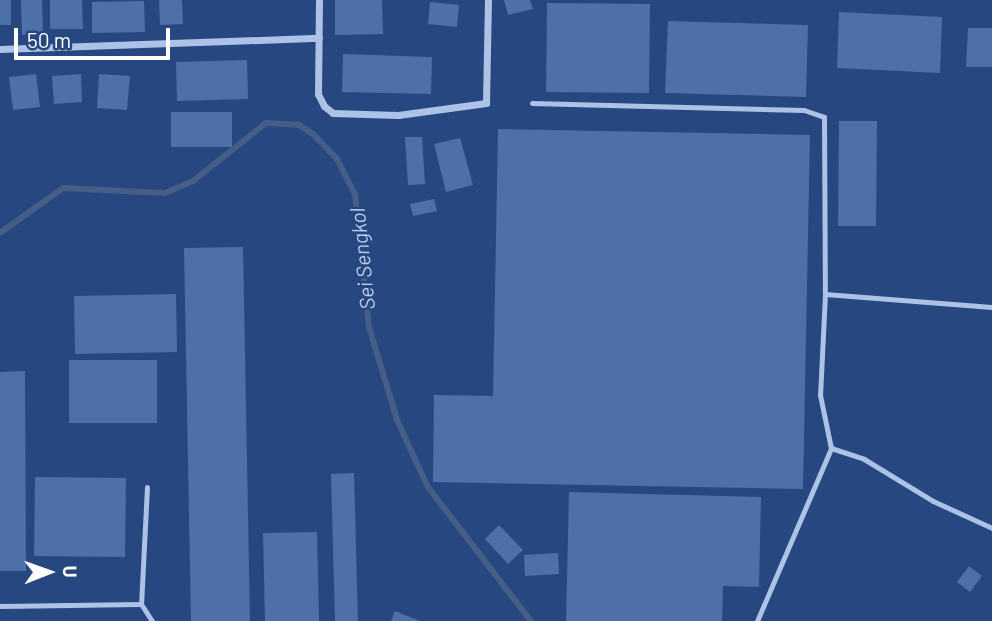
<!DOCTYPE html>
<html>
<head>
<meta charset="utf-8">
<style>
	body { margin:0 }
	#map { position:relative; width:992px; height:621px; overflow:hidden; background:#26477f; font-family:Barlow,sans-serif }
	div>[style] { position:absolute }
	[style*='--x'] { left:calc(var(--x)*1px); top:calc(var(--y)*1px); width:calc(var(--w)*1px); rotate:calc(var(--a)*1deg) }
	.stream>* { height:6px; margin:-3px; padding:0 3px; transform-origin:3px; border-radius:3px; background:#465e87 }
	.building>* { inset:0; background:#4e70a8 }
	.service>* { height:5px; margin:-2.5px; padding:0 2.5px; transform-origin:2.5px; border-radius:2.5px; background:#acc2e6 }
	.minor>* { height:7px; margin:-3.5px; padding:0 3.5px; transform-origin:3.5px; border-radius:3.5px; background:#acc2e6 }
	span { translate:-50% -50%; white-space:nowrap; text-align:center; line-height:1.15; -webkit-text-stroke:5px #26477f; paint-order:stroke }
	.water-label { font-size:21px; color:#b8cded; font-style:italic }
	.north { position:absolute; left:14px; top:537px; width:70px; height:70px; -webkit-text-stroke:5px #26477f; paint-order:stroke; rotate:89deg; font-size:19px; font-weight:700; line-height:28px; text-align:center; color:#fff }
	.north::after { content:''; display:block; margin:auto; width:24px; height:32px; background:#fff; clip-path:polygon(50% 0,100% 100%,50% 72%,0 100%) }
	.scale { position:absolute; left:14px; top:28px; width:156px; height:32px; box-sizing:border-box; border:4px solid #fff; border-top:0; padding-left:9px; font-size:21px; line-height:24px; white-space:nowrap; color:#fff; -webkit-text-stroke:5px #26477f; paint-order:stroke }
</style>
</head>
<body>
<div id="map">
	<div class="stream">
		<div style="--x:0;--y:233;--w:77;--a:-35.5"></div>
		<div style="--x:63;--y:188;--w:102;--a:2.8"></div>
		<div style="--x:165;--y:193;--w:30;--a:-23"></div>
		<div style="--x:193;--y:181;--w:93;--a:-38.5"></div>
		<div style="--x:266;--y:123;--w:33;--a:3"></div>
		<div style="--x:299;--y:125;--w:17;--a:33"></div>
		<div style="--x:313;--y:134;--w:35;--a:46"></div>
		<div style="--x:337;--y:159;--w:39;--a:63"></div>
		<div style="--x:355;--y:194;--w:134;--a:84"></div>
		<div style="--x:369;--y:327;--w:97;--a:73.2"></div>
		<div style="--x:397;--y:420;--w:74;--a:65.2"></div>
		<div style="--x:428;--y:487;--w:169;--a:52.5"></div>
	</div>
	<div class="building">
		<div style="clip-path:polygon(0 0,11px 0,11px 25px,0 25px)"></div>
		<div style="clip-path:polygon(21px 0,42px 0,43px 34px,22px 35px)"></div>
		<div style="clip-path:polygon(50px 0,82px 0,83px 29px,50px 29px)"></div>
		<div style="clip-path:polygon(159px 0,182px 0,183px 24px,160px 25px)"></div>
		<div style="clip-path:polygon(335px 0,382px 0,383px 34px,335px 35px)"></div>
		<div style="clip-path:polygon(504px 0,530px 0,533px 9px,508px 15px)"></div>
		<div style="clip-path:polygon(144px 1px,145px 32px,92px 33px,92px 2px)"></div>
		<div style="clip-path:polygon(430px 2px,459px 5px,457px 27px,428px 24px)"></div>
		<div style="clip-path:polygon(547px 3px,650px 4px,649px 93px,546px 92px)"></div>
		<div style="clip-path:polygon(839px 12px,942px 17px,940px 73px,837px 68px)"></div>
		<div style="clip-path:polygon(668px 21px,808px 25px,806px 97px,665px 93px)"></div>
		<div style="clip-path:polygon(968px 28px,992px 28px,992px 67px,966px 67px)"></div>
		<div style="clip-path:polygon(343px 54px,432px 57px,431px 94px,342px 92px)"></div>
		<div style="clip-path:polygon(247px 60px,248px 99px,177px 101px,176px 62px)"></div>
		<div style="clip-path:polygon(36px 74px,40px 107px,13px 110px,9px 77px)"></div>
		<div style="clip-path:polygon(81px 74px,82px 102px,54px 104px,52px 76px)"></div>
		<div style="clip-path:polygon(99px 74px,130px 76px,127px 110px,97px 108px)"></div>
		<div style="clip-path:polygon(171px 112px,232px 112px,232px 147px,171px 147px)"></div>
		<div style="clip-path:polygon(839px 121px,877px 121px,876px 226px,838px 226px)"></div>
		<div style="clip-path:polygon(498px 129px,810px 135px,803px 489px,433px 482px,434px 395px,493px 396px)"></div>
		<div style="clip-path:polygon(405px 137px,422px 137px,425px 184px,408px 185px)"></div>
		<div style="clip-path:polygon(460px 138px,473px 185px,446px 192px,434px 144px)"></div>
		<div style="clip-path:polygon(434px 199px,437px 211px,413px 216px,410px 204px)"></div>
		<div style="clip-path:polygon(243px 247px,250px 621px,191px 621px,184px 248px)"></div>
		<div style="clip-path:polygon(176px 294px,177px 352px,75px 354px,74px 296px)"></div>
		<div style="clip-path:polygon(69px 360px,157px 360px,157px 423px,69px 423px)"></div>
		<div style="clip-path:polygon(25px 371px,26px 571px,0 571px,0 372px)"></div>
		<div style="clip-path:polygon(354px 473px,358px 621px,335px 621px,331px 474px)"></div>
		<div style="clip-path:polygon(35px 477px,126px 478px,125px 557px,34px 556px)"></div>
		<div style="clip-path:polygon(569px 492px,761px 497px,759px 587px,723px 586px,722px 621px,566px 621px)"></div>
		<div style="clip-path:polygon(499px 525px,523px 550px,508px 564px,485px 539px)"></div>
		<div style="clip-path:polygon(317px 532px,319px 621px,265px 621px,263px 533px)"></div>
		<div style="clip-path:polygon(558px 553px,559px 574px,525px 576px,524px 555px)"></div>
		<div style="clip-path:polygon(969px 566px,982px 576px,970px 592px,957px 582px)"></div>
		<div style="clip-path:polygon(395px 611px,420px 621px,391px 621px)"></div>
	</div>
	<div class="service">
		<div style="--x:532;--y:103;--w:272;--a:1.5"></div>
		<div style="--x:804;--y:110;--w:21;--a:19"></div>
		<div style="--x:824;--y:117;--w:177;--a:89.7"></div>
		<div style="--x:825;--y:294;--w:101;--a:92.8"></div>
		<div style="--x:820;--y:395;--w:54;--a:78.3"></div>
		<div style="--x:831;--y:448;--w:35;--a:18"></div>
		<div style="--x:864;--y:459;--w:81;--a:31.3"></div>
		<div style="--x:933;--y:501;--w:65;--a:24.6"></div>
		<div style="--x:825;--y:294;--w:168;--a:4.5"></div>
		<div style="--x:147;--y:487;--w:117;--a:92.9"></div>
		<div style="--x:141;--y:604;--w:20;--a:57"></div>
		<div style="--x:0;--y:606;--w:141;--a:-0.8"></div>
		<div style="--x:757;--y:621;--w:188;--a:-66.8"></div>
	</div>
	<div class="minor">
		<div style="--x:319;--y:0;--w:94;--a:90.6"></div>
		<div style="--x:318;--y:94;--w:13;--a:63"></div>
		<div style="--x:324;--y:106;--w:11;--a:38"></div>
		<div style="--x:333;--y:113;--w:65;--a:1.8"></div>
		<div style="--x:398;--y:115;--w:89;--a:-7.8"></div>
		<div style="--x:486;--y:103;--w:103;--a:-88.9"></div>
		<div style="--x:0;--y:49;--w:319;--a:-2"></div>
	</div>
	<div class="water-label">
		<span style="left:362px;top:259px;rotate:-96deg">Sei Sengkol</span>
	</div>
	<div class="north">U</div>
	<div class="scale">50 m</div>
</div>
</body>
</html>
